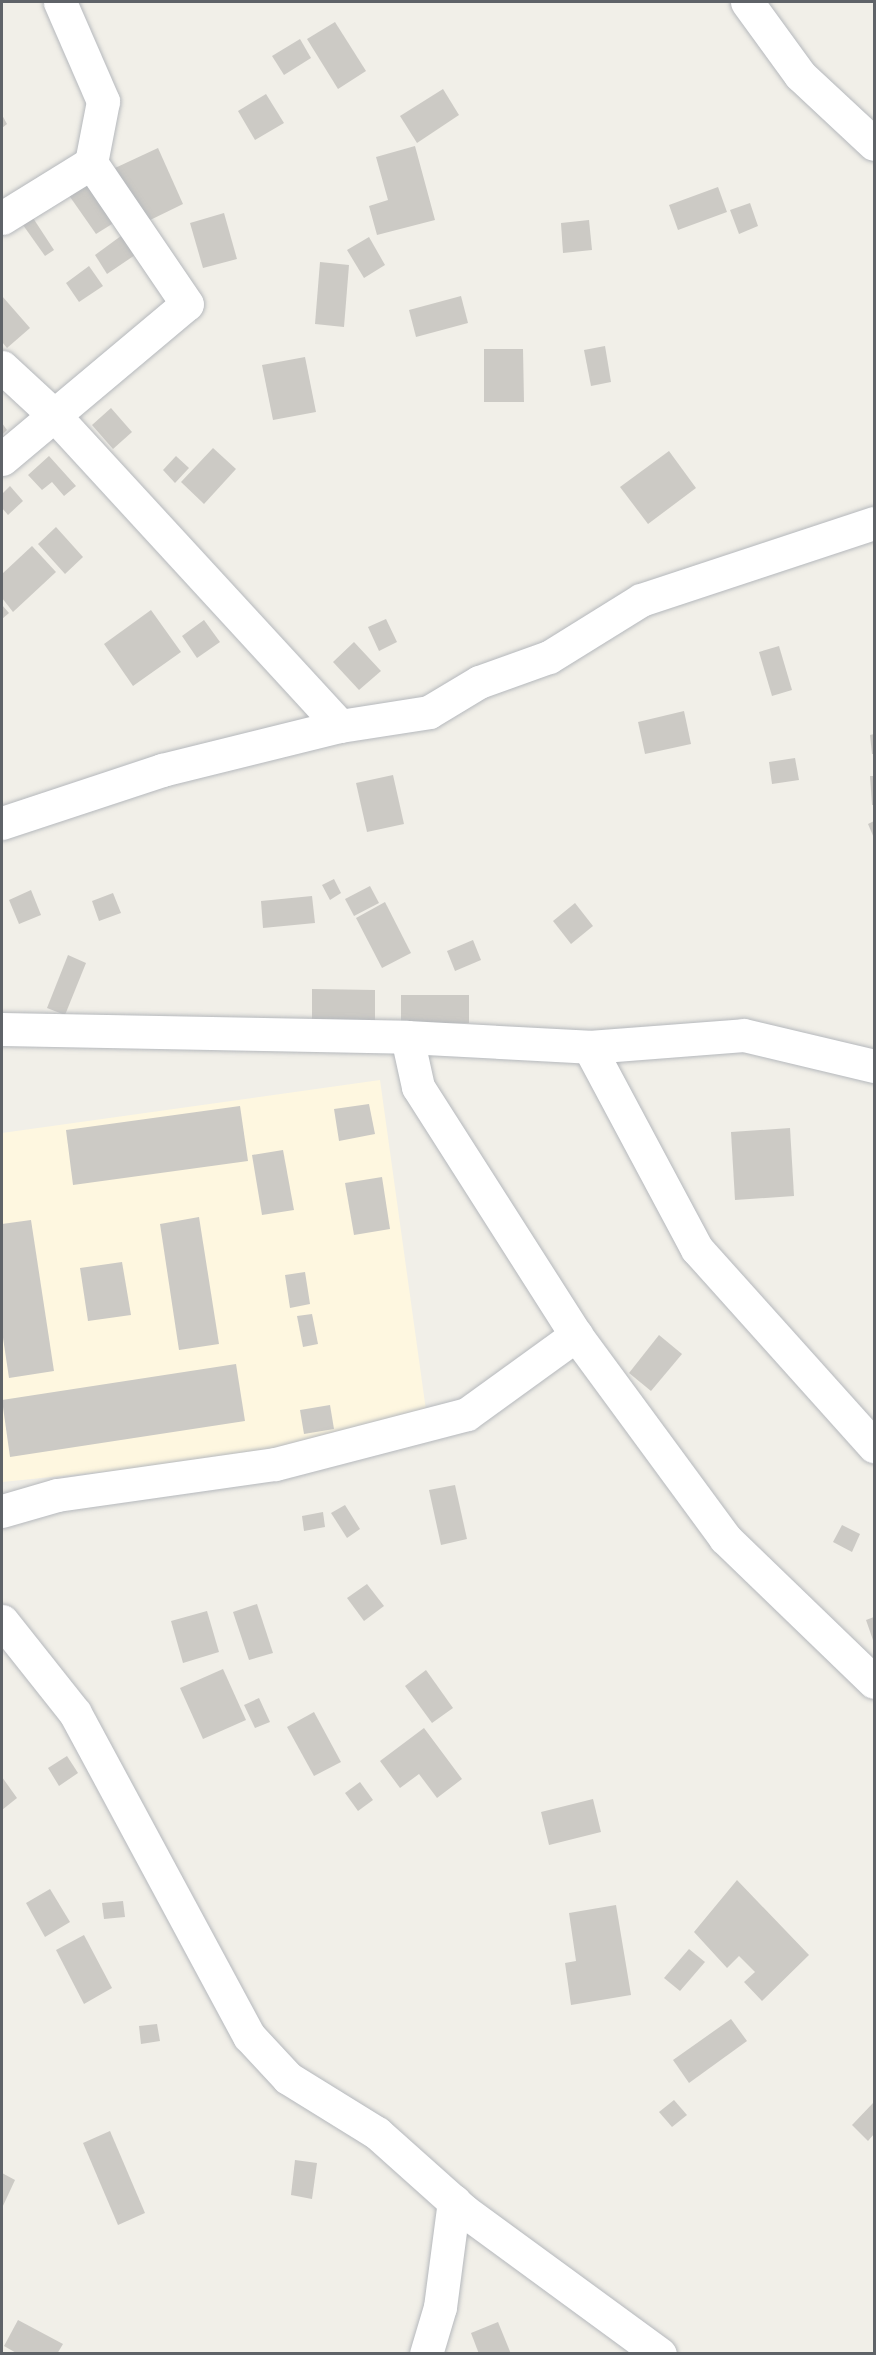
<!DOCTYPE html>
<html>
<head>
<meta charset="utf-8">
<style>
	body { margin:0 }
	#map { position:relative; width:876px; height:2355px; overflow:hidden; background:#f1efe8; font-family:Barlow,sans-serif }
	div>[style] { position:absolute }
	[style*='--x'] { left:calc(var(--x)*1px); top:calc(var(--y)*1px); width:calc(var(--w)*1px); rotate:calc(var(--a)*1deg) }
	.commercial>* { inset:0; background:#fef7e0 }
	.building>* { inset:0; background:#cccac5 }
	.roads { filter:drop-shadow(0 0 2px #b5b8bc) drop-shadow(0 0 2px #b5b8bc) }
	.minor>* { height:33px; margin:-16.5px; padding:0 16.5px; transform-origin:16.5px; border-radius:16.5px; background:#fff }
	span { translate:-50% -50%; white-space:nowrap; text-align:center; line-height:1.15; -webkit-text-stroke:5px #fff; paint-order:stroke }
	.frame { position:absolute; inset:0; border:3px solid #5f6368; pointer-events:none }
</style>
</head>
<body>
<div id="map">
	<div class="commercial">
		<div style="clip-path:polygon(380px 1080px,430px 1439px,2px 1482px,2px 1133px)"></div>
	</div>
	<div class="building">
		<div style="clip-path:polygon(335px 22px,366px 71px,338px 89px,307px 39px)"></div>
		<div style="clip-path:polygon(300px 39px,311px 58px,284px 75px,272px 56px)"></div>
		<div style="clip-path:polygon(443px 89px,459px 115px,417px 143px,400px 116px)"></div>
		<div style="clip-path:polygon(266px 94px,284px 123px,255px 140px,238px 111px)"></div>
		<div style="clip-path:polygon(2px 115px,7px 124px,2px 128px)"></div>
		<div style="clip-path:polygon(415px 146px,435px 220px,377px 235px,369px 206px,388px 200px,376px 157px)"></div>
		<div style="clip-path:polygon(158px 148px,183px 204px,142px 224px,115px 168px)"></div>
		<div style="clip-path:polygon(92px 177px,120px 219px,96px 234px,68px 194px)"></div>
		<div style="clip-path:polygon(718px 187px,727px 212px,678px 230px,669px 205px)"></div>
		<div style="clip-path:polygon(750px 203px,758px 226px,739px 234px,730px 210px)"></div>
		<div style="clip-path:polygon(224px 213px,237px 259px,203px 268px,190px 223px)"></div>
		<div style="clip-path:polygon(33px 218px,54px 250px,45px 256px,23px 225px)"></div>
		<div style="clip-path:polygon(589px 220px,592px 250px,563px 253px,561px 223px)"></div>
		<div style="clip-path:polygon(125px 233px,138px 253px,107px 274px,95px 255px)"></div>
		<div style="clip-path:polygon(369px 237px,385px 265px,364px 278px,347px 250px)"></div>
		<div style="clip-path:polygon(320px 262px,349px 265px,344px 327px,315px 324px)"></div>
		<div style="clip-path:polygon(89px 266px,103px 286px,79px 302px,66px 283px)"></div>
		<div style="clip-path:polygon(2px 296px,30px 328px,7px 348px,2px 342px)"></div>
		<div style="clip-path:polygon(461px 296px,468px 323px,416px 337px,409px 310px)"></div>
		<div style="clip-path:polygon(605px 346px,611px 382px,591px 386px,584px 350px)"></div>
		<div style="clip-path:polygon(484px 349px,523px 349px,524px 402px,484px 402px)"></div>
		<div style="clip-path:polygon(305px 357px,316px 412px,273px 420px,262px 365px)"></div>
		<div style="clip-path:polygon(111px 408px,132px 432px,113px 449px,92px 425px)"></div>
		<div style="clip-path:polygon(2px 423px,7px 430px,2px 435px)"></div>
		<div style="clip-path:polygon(213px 448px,236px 469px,204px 504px,181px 482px)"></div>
		<div style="clip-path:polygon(669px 451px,696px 488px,648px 524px,620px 487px)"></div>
		<div style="clip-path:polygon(49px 456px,76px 486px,64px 496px,52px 482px,42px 490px,28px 475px)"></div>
		<div style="clip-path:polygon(176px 456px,189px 468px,175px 483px,163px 470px)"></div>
		<div style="clip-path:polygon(10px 486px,23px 501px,8px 515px,2px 508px,2px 494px)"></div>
		<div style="clip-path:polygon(56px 527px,83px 557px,65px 574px,38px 544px)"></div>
		<div style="clip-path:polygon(32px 546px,56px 572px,13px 612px,2px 598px,2px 574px)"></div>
		<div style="clip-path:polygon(2px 605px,9px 613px,2px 619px)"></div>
		<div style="clip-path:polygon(151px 610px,181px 652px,133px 686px,104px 644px)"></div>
		<div style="clip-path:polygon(386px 619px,397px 642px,379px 651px,368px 627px)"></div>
		<div style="clip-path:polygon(204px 620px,220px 642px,197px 658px,182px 636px)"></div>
		<div style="clip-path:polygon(354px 642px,381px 671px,359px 690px,333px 662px)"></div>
		<div style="clip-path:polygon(779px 646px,792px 690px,772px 696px,759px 652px)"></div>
		<div style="clip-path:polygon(684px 711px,691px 744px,645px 754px,638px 722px)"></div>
		<div style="clip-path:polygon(874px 734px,874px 754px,872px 754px,870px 735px)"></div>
		<div style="clip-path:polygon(795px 758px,799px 780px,772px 784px,769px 762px)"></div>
		<div style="clip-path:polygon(393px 775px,404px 824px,367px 832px,356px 783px)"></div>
		<div style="clip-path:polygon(870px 776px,874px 776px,874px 805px,872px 805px)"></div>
		<div style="clip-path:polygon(874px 821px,874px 838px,868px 824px)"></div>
		<div style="clip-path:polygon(334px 879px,341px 893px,330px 900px,322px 885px)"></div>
		<div style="clip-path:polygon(370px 886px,379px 903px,354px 916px,345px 899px)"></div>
		<div style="clip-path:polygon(31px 890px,41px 915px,19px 924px,9px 900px)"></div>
		<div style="clip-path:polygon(113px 893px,121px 913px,99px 921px,92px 901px)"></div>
		<div style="clip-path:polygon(312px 896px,315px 923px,263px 928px,261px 901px)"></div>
		<div style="clip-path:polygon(385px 902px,411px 953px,382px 968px,356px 918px)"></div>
		<div style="clip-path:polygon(575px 903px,593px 926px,571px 944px,553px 921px)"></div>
		<div style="clip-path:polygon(473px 940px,481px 960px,455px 971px,447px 951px)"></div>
		<div style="clip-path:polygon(68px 955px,86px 963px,65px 1015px,47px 1008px)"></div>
		<div style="clip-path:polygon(312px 989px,375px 990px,375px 1023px,312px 1022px)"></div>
		<div style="clip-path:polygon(401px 995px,469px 995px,469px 1023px,401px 1023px)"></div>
		<div style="clip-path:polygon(369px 1104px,375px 1134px,339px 1141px,334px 1109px)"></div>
		<div style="clip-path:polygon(240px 1106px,248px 1161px,73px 1185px,66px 1130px)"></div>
		<div style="clip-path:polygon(790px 1128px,794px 1196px,735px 1200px,731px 1132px)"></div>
		<div style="clip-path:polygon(283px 1150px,294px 1210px,262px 1215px,252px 1155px)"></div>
		<div style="clip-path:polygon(382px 1177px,390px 1229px,354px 1235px,345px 1183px)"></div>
		<div style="clip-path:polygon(199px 1217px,219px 1344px,179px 1350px,160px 1224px)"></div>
		<div style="clip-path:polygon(31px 1220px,54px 1371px,9px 1378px,2px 1331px,2px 1224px)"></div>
		<div style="clip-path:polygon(122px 1262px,131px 1315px,88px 1321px,80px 1268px)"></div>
		<div style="clip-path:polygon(305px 1272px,310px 1304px,290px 1308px,285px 1275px)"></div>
		<div style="clip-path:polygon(312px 1314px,318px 1344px,303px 1347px,297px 1316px)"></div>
		<div style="clip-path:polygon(659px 1335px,682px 1354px,651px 1391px,629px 1373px)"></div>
		<div style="clip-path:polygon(236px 1364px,245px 1421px,10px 1457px,2px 1400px)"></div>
		<div style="clip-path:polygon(330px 1405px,334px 1429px,304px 1434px,300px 1410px)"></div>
		<div style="clip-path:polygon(455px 1485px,467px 1539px,441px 1545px,429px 1490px)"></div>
		<div style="clip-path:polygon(345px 1505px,360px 1529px,347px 1538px,331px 1513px)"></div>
		<div style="clip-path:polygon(323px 1512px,325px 1527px,304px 1531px,302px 1516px)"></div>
		<div style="clip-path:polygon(842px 1525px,860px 1534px,852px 1552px,833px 1542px)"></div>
		<div style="clip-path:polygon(367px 1584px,384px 1606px,364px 1621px,347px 1598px)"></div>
		<div style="clip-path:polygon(257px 1604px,273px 1653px,249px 1660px,233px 1612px)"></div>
		<div style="clip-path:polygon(207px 1611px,219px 1652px,183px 1663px,171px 1621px)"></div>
		<div style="clip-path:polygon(874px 1617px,874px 1643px,866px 1620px)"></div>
		<div style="clip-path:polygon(223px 1669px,246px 1720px,203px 1739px,180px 1688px)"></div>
		<div style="clip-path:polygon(426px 1670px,453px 1708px,432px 1723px,405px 1686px)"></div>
		<div style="clip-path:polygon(259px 1698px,270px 1722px,255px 1728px,244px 1705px)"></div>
		<div style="clip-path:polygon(314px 1712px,341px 1762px,314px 1776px,287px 1727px)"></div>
		<div style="clip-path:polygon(424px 1728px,462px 1779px,437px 1798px,419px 1774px,400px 1788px,380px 1761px)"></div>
		<div style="clip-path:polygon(67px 1756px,78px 1773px,59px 1786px,48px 1768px)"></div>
		<div style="clip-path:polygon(2px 1777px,17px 1798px,2px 1810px)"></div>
		<div style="clip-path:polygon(360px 1782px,373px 1800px,358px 1811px,345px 1793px)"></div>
		<div style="clip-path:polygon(593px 1799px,601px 1832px,549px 1845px,541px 1812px)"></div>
		<div style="clip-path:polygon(737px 1880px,809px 1955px,762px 2001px,744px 1982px,755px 1972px,739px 1956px,727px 1968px,694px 1932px)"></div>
		<div style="clip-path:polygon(50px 1889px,70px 1922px,45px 1937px,26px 1903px)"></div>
		<div style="clip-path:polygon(123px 1901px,125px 1917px,104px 1919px,102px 1903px)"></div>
		<div style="clip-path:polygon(616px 1905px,631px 1995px,571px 2005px,565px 1963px,576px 1961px,569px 1913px)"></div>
		<div style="clip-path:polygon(84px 1935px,112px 1988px,84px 2004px,56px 1950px)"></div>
		<div style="clip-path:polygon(689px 1949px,705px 1962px,680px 1991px,664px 1978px)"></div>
		<div style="clip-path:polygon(731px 2019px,747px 2041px,689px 2083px,673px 2060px)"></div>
		<div style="clip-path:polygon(157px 2024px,160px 2041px,141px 2044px,139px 2026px)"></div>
		<div style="clip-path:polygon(674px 2100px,687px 2115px,672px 2127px,659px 2112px)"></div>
		<div style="clip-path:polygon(874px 2102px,874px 2134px,868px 2141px,852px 2125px)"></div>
		<div style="clip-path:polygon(110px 2131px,145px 2213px,118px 2225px,83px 2143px)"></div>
		<div style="clip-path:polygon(295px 2160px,317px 2163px,312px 2199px,291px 2195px)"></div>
		<div style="clip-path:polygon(2px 2173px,15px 2180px,2px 2208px)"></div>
		<div style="clip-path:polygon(18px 2320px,63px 2344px,57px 2354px,18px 2354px,4px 2346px)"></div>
		<div style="clip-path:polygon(498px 2322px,511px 2354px,479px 2354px,471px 2333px)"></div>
	</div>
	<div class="roads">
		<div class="minor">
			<div style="--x:747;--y:2;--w:90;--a:54"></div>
			<div style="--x:800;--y:75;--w:101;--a:43"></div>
			<div style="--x:2;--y:218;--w:105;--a:-31.7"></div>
			<div style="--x:2;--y:367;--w:72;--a:42.8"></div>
			<div style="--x:55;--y:416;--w:421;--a:47.4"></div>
			<div style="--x:2;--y:459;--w:241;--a:-40"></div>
			<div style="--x:187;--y:304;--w:171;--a:-124.2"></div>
			<div style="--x:91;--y:163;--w:63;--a:-79"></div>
			<div style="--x:103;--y:101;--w:108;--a:-113.5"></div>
			<div style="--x:2;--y:823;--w:169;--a:-18.3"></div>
			<div style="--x:162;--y:770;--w:183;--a:-13.9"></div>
			<div style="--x:340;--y:726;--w:90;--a:-8.9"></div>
			<div style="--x:429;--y:712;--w:58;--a:-31"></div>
			<div style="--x:479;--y:682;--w:74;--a:-19.7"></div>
			<div style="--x:549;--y:657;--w:108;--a:-31.8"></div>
			<div style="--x:641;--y:600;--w:245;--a:-18.3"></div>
			<div style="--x:2;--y:1029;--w:405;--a:1.1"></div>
			<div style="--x:407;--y:1037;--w:182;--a:3.1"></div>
			<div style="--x:589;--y:1047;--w:155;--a:-4.4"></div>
			<div style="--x:744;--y:1035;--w:134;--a:13.4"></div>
			<div style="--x:407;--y:1037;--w:51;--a:77.6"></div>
			<div style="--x:418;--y:1087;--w:294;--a:57.5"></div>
			<div style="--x:576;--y:1335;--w:252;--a:53.7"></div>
			<div style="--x:725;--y:1538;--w:207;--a:44"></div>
			<div style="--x:589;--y:1047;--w:229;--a:61.9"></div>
			<div style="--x:697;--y:1249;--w:265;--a:48.1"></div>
			<div style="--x:2;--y:1511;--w:57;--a:-16.2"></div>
			<div style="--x:57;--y:1495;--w:220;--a:-8.1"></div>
			<div style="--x:275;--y:1464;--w:198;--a:-14.6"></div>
			<div style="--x:467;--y:1414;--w:135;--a:-35.9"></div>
			<div style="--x:2;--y:1621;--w:117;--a:51.6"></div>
			<div style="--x:75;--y:1713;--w:367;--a:61.7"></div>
			<div style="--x:249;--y:2036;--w:57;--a:47.1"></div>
			<div style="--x:288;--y:2078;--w:105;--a:31.7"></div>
			<div style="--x:377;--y:2133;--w:115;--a:41.8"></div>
			<div style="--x:463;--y:2210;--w:244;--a:36.2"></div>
			<div style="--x:426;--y:2354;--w:49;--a:-73.4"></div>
			<div style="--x:440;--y:2307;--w:107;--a:-82.5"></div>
		</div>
	</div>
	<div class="frame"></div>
</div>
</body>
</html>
